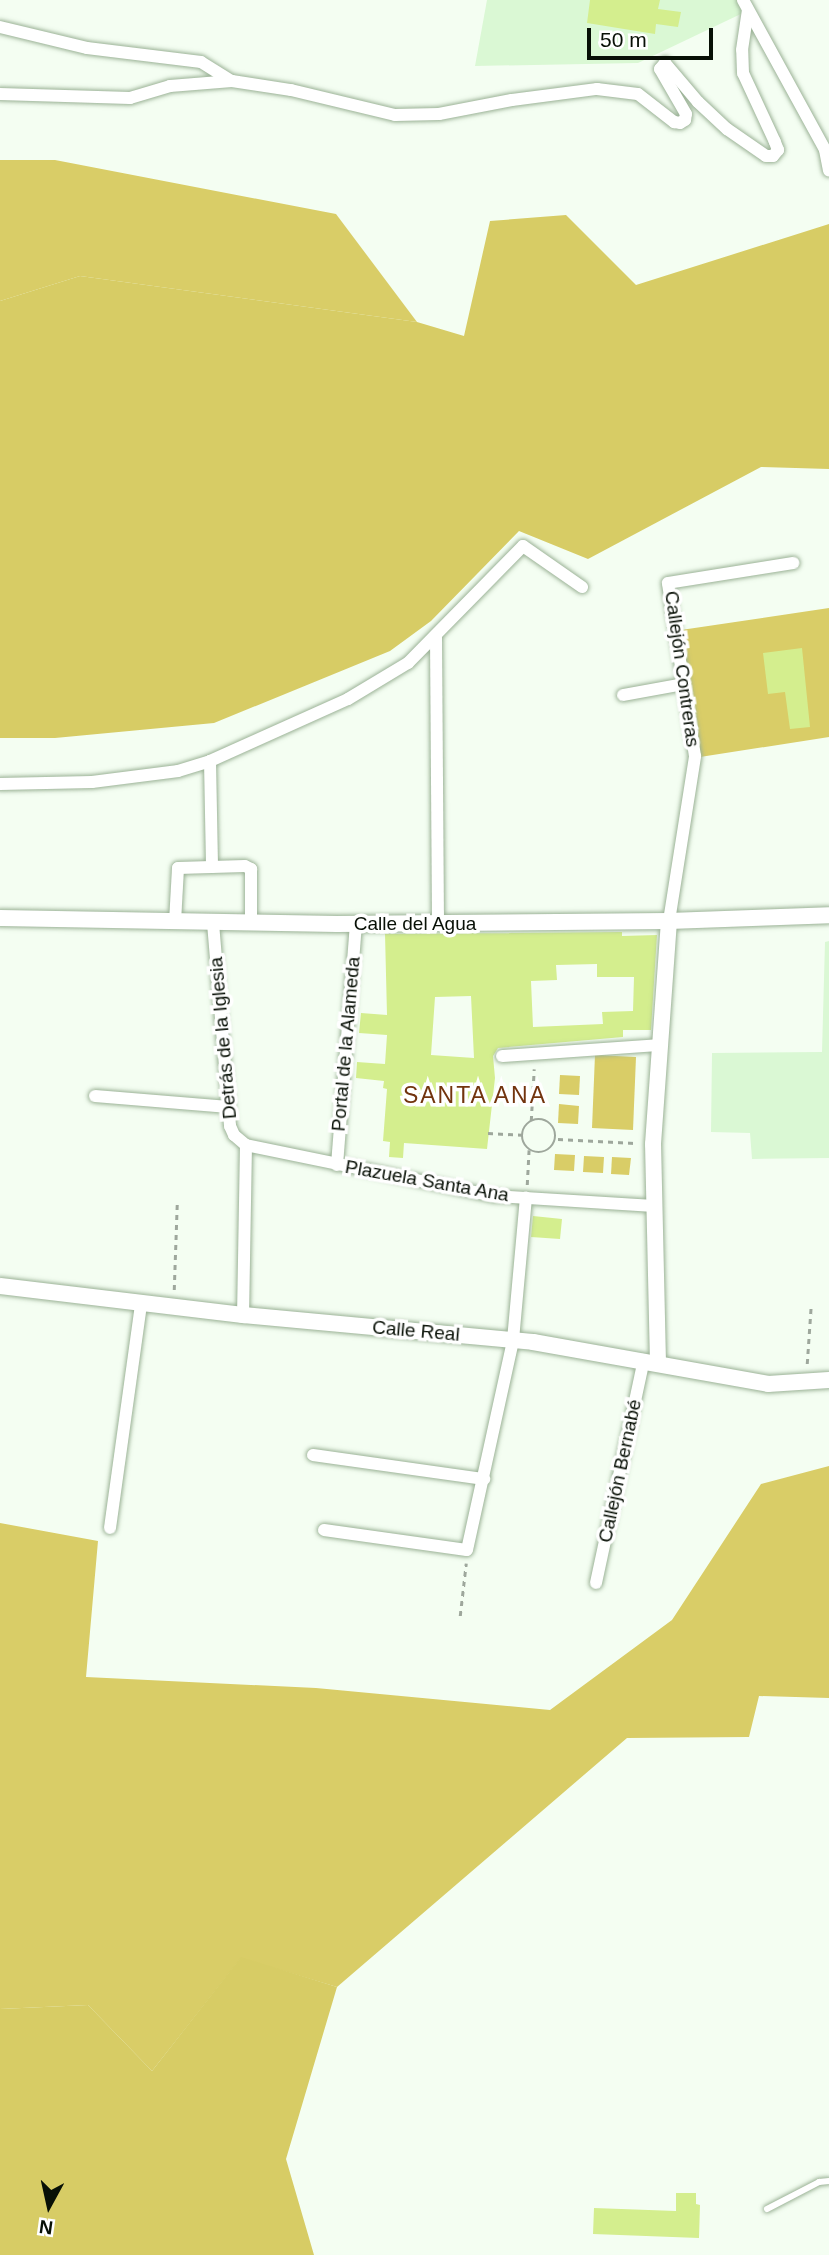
<!DOCTYPE html>
<html>
<head>
<meta charset="utf-8">
<style>
	body { margin:0 }
	#map { position:relative; width:829px; height:2255px; overflow:hidden; background:#f4fef2; font-family:Helvetica,sans-serif }
	div>[style] { position:absolute }
	[style*='--x'] { left:calc(var(--x)*1px); top:calc(var(--y)*1px); width:calc(var(--w)*1px); rotate:calc(var(--a)*1deg) }
	.built>* { inset:0; background:#daf8d4 }
	.green>* { inset:0; background:#d9cd67 }
	.forest>* { inset:0; background:#d7cc65 }
	.building>* { inset:0; background:#d4ee8e }
	.path>* { height:2.5px; margin-top:-1.25px; transform-origin:0; background:repeating-linear-gradient(90deg,#9ea79c 0 5px,transparent 0 10px) }
	.path>.ring { margin:-1.25px; padding:0; box-sizing:content-box; background:none; border:2.5px solid #9ea79c; border-radius:50% }
	.roads { filter:drop-shadow(0 0 2px #9bb296) drop-shadow(0 0 2px #9bb296) }
	.service>* { height:6px; margin:-3px; padding:0 3px; transform-origin:3px; border-radius:3px; background:#fff }
	.minor>* { height:12px; margin:-6px; padding:0 6px; transform-origin:6px; border-radius:6px; background:#fff }
	.tertiary>* { height:16px; margin:-8px; padding:0 8px; transform-origin:8px; border-radius:8px; background:#fff }
	span { translate:-50% -50%; white-space:nowrap; text-align:center; line-height:1.15; -webkit-text-stroke:7px #fff; paint-order:stroke }
	.street-label { font-size:19px; color:#081006 }
	.quarter-label { font-size:23px; color:#72340e; letter-spacing:2px }
	.north { position:absolute; left:14px; top:2171px; width:70px; height:70px; -webkit-text-stroke:5px #fff; paint-order:stroke; rotate:188deg; font-size:19px; font-weight:700; line-height:28px; text-align:center; color:#081006 }
	.north::after { content:''; display:block; margin:auto; width:24px; height:32px; background:#081006; clip-path:polygon(50% 0,100% 100%,50% 72%,0 100%) }
	.scale { position:absolute; left:587px; top:28px; width:126px; height:32px; box-sizing:border-box; border:4px solid #081006; border-top:0; padding-left:9px; font-size:21px; line-height:24px; white-space:nowrap; color:#081006; -webkit-text-stroke:5px #fff; paint-order:stroke }
</style>
</head>
<body>
<div id="map">
	<div class="built">
		<div style="clip-path:polygon(487px 0,741px 0,745px 12px,638px 63px,475px 66px)"></div>
		<div style="clip-path:polygon(829px 941px,829px 1158px,752px 1159px,750px 1133px,711px 1132px,712px 1053px,822px 1052px,825px 942px)"></div>
	</div>
	<div class="green">
		<div style="clip-path:polygon(0 160px,55px 160px,336px 214px,417px 322px,80px 276px,0 301px)"></div>
		<div style="clip-path:polygon(829px 608px,829px 737px,700px 757px,681px 630px)"></div>
		<div style="clip-path:polygon(595px 1055px,636px 1057px,633px 1130px,592px 1128px)"></div>
		<div style="clip-path:polygon(560px 1075px,580px 1076px,579px 1095px,559px 1094px)"></div>
		<div style="clip-path:polygon(559px 1104px,579px 1106px,578px 1124px,558px 1123px)"></div>
		<div style="clip-path:polygon(555px 1154px,575px 1155px,574px 1171px,554px 1170px)"></div>
		<div style="clip-path:polygon(584px 1156px,604px 1157px,603px 1173px,583px 1172px)"></div>
		<div style="clip-path:polygon(612px 1157px,631px 1158px,629px 1175px,611px 1174px)"></div>
		<div style="clip-path:polygon(829px 1466px,829px 1698px,759px 1696px,749px 1737px,627px 1738px,337px 1987px,241px 1958px,152px 2071px,88px 2005px,0 2009px,0 1523px,98px 1541px,86px 1677px,316px 1688px,550px 1710px,672px 1620px,761px 1484px)"></div>
	</div>
	<div class="forest">
		<div style="clip-path:polygon(566px 215px,636px 285px,829px 224px,829px 469px,761px 467px,588px 559px,519px 531px,431px 621px,390px 651px,214px 723px,55px 738px,0 738px,0 301px,80px 276px,417px 322px,464px 336px,490px 221px)"></div>
		<div style="clip-path:polygon(241px 1957px,337px 1987px,286px 2159px,314px 2255px,0 2255px,0 2009px,88px 2005px,152px 2071px)"></div>
	</div>
	<div class="building">
		<div style="clip-path:polygon(590px 0,660px 0,658px 9px,681px 12px,678px 27px,656px 24px,655px 34px,587px 23px)"></div>
		<div style="clip-path:polygon(802px 648px,810px 727px,790px 729px,785px 692px,768px 694px,763px 653px)"></div>
		<div style="clip-path:polygon(evenodd,622px 932px,622px 936px,657px 935px,651px 1030px,623px 1030px,623px 1037px,498px 1048px,493px 1056px,495px 1078px,487px 1149px,404px 1143px,403px 1158px,389px 1157px,390px 1142px,383px 1141px,387px 1089px,383px 1088px,384px 1081px,356px 1078px,357px 1062px,385px 1064px,387px 1035px,359px 1033px,361px 1013px,387px 1015px,385px 934px,622px 932px,597px 964px,597px 977px,634px 977px,633px 1011px,602px 1012px,603px 1024px,533px 1027px,531px 981px,557px 980px,556px 965px,597px 964px,622px 932px,471px 996px,474px 1058px,431px 1055px,435px 997px,471px 996px)"></div>
		<div style="clip-path:polygon(533px 1216px,562px 1219px,560px 1239px,531px 1237px)"></div>
		<div style="clip-path:polygon(676px 2193px,696px 2193px,696px 2204px,700px 2205px,699px 2238px,593px 2234px,594px 2208px,676px 2211px)"></div>
	</div>
	<div class="path">
		<div class="ring" style="left:522px;top:1119px;width:31.5px;height:31.5px"></div>
		<div style="--x:531;--y:1121;--w:52;--a:-86.7"></div>
		<div style="--x:488;--y:1133;--w:34;--a:3"></div>
		<div style="--x:558;--y:1139;--w:77;--a:3"></div>
		<div style="--x:527;--y:1185;--w:35;--a:-87"></div>
		<div style="--x:174;--y:1290;--w:86;--a:-88"></div>
		<div style="--x:807;--y:1364;--w:59;--a:-86.1"></div>
		<div style="--x:460;--y:1616;--w:53;--a:-83.5"></div>
	</div>
	<div class="roads">
		<div class="service">
			<div style="--x:767;--y:2209;--w:59;--a:-27.4"></div>
			<div style="--x:819;--y:2182;--w:10;--a:-6"></div>
		</div>
		<div class="minor">
			<div style="--x:743;--y:0;--w:171;--a:61.3"></div>
			<div style="--x:825;--y:150;--w:21;--a:79"></div>
			<div style="--x:0;--y:27;--w:89;--a:13.6"></div>
			<div style="--x:87;--y:48;--w:115;--a:7"></div>
			<div style="--x:201;--y:62;--w:36;--a:32"></div>
			<div style="--x:0;--y:94;--w:130;--a:1.8"></div>
			<div style="--x:130;--y:98;--w:42;--a:-16.7"></div>
			<div style="--x:170;--y:86;--w:62;--a:-4.6"></div>
			<div style="--x:232;--y:81;--w:60;--a:8.7"></div>
			<div style="--x:291;--y:90;--w:107;--a:13.5"></div>
			<div style="--x:395;--y:115;--w:44;--a:-1.3"></div>
			<div style="--x:439;--y:114;--w:74;--a:-10.9"></div>
			<div style="--x:512;--y:100;--w:86;--a:-7.4"></div>
			<div style="--x:597;--y:89;--w:41;--a:7"></div>
			<div style="--x:638;--y:94;--w:46;--a:37.9"></div>
			<div style="--x:674;--y:122;--w:6;--a:9"></div>
			<div style="--x:680;--y:123;--w:6;--a:-31"></div>
			<div style="--x:685;--y:120;--w:6;--a:-81"></div>
			<div style="--x:686;--y:114;--w:52;--a:-120"></div>
			<div style="--x:660;--y:69;--w:8;--a:-50"></div>
			<div style="--x:665;--y:63;--w:51;--a:49.8"></div>
			<div style="--x:698;--y:102;--w:40;--a:43"></div>
			<div style="--x:727;--y:129;--w:47;--a:34.7"></div>
			<div style="--x:766;--y:156;--w:7;--a:0"></div>
			<div style="--x:773;--y:156;--w:8;--a:-50"></div>
			<div style="--x:778;--y:150;--w:9;--a:-111"></div>
			<div style="--x:775;--y:142;--w:76;--a:-114.9"></div>
			<div style="--x:743;--y:73;--w:23;--a:-92"></div>
			<div style="--x:742;--y:50;--w:40;--a:-81.5"></div>
			<div style="--x:436;--y:637;--w:286;--a:89.6"></div>
			<div style="--x:623;--y:695;--w:62;--a:-10.2"></div>
			<div style="--x:210;--y:761;--w:106;--a:88.9"></div>
			<div style="--x:0;--y:784;--w:92;--a:-1.2"></div>
			<div style="--x:92;--y:782;--w:87;--a:-7.3"></div>
			<div style="--x:178;--y:771;--w:34;--a:-17"></div>
			<div style="--x:210;--y:761;--w:151;--a:-24.2"></div>
			<div style="--x:348;--y:699;--w:70;--a:-31"></div>
			<div style="--x:408;--y:663;--w:164;--a:-45.5"></div>
			<div style="--x:523;--y:546;--w:72;--a:34.8"></div>
			<div style="--x:669;--y:921;--w:167;--a:-81"></div>
			<div style="--x:695;--y:756;--w:175;--a:-98.9"></div>
			<div style="--x:668;--y:583;--w:127;--a:-9.1"></div>
			<div style="--x:175;--y:922;--w:54;--a:-86.8"></div>
			<div style="--x:178;--y:868;--w:67;--a:-1.7"></div>
			<div style="--x:245;--y:866;--w:7;--a:27"></div>
			<div style="--x:251;--y:869;--w:54;--a:90"></div>
			<div style="--x:213;--y:923;--w:204;--a:85.2"></div>
			<div style="--x:230;--y:1126;--w:10;--a:66"></div>
			<div style="--x:234;--y:1135;--w:16;--a:40"></div>
			<div style="--x:246;--y:1145;--w:170;--a:91"></div>
			<div style="--x:502;--y:1056;--w:157;--a:-4"></div>
			<div style="--x:95;--y:1096;--w:134;--a:4.7"></div>
			<div style="--x:246;--y:1145;--w:254;--a:11.6"></div>
			<div style="--x:495;--y:1196;--w:157;--a:3.6"></div>
			<div style="--x:337;--y:1165;--w:242;--a:-85.5"></div>
			<div style="--x:313;--y:1455;--w:173;--a:8"></div>
			<div style="--x:110;--y:1528;--w:226;--a:-82.1"></div>
			<div style="--x:324;--y:1530;--w:144;--a:8"></div>
			<div style="--x:467;--y:1550;--w:215;--a:-77.6"></div>
			<div style="--x:513;--y:1340;--w:143;--a:-84.8"></div>
			<div style="--x:596;--y:1583;--w:228;--a:-77.9"></div>
		</div>
		<div class="tertiary">
			<div style="--x:0;--y:918;--w:337;--a:1"></div>
			<div style="--x:337;--y:924;--w:332;--a:-0.5"></div>
			<div style="--x:669;--y:921;--w:160;--a:-2.1"></div>
			<div style="--x:0;--y:1286;--w:245;--a:6.8"></div>
			<div style="--x:243;--y:1315;--w:291;--a:5.3"></div>
			<div style="--x:533;--y:1342;--w:239;--a:10.1"></div>
			<div style="--x:768;--y:1384;--w:61;--a:-3.8"></div>
			<div style="--x:658;--y:1363;--w:219;--a:-91.3"></div>
			<div style="--x:653;--y:1144;--w:224;--a:-85.9"></div>
		</div>
	</div>
	<div class="street-label">
		<span style="left:682px;top:669px;rotate:82deg">Callejón Contreras</span>
		<span style="left:415px;top:924px">Calle del Agua</span>
		<span style="left:223px;top:1038px;rotate:-95deg">Detrás de la Iglesia</span>
		<span style="left:346px;top:1044px;rotate:-85deg">Portal de la Alameda</span>
		<span style="left:427px;top:1181px;rotate:10deg">Plazuela Santa Ana</span>
		<span style="left:416px;top:1331px;rotate:5deg">Calle Real</span>
		<span style="left:620px;top:1471px;rotate:-78deg">Callejón Bernabé</span>
	</div>
	<div class="quarter-label">
		<span style="left:475px;top:1095px">SANTA ANA</span>
	</div>
	<div class="north">N</div>
	<div class="scale">50 m</div>
</div>
</body>
</html>
